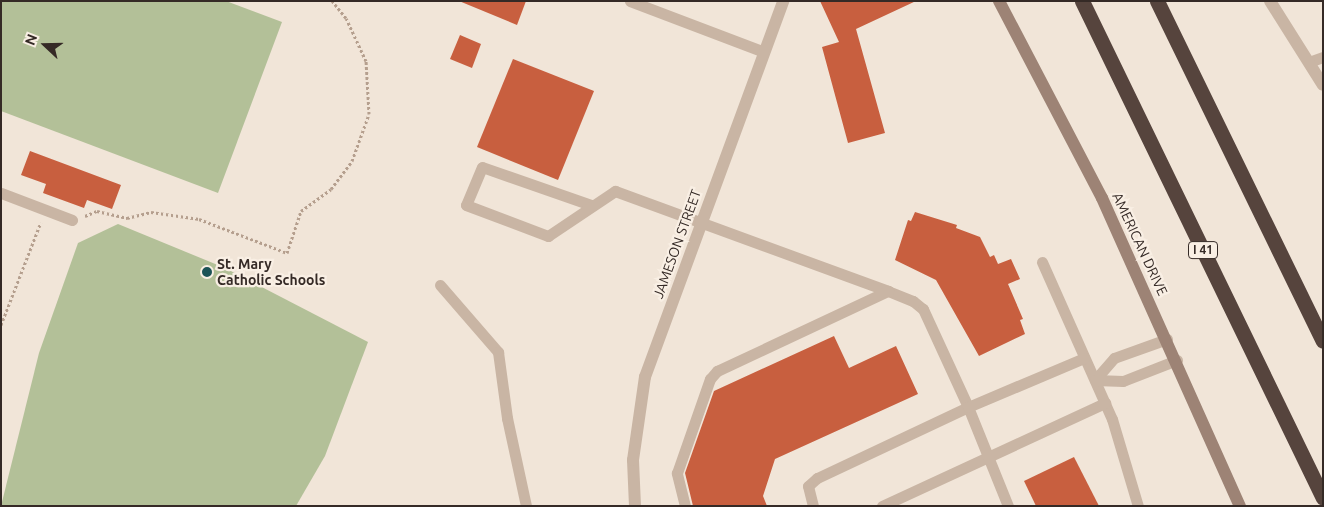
<!DOCTYPE html>
<html>
<head>
<meta charset="utf-8">
<style>
	body { margin:0 }
	#map { position:relative; width:1324px; height:507px; overflow:hidden; background:#f1e5d8; font-family:Ubuntu,sans-serif }
	div>[style] { position:absolute }
	[style*='--x'] { left:calc(var(--x)*1px); top:calc(var(--y)*1px); width:calc(var(--w)*1px); rotate:calc(var(--a)*1deg) }
	.green>* { inset:0; background:#b3c098 }
	.building>* { inset:0; background:#c85f3f }
	.path>* { height:3px; margin-top:-1.5px; transform-origin:0; background:repeating-linear-gradient(90deg,#b59f8e 0 2.5px,transparent 0 5px) }
	.lane>* { height:11px; margin:-5.5px; padding:0 5.5px; transform-origin:5.5px; border-radius:5.5px; background:#c9b5a4 }
	.street>* { height:12px; margin:-6px; padding:0 6px; transform-origin:6px; border-radius:6px; background:#c9b5a4 }
	.secondary>* { height:12px; margin:-6px; padding:0 6px; transform-origin:6px; border-radius:6px; background:#9d8375 }
	.highway>* { height:15px; margin:-7.5px; padding:0 7.5px; transform-origin:7.5px; border-radius:7.5px; background:#56443d }
	.dots>* { width:14px; height:14px; translate:-50% -50%; box-sizing:border-box; border:2px solid #f9efe4; border-radius:50% }
	span { translate:-50% -50%; white-space:nowrap; text-align:center; line-height:1.15; -webkit-text-stroke:4.5px #f9efe4; paint-order:stroke }
	.shield-label span { padding:1px 4px; background:#f9efe4; border:1px solid; border-radius:4px; -webkit-text-stroke-width:0 }
	.shield-label { font-size:12px; color:#352a26; font-weight:700 }
	.street-label { font-size:14px; color:#352a26 }
	.poi-label { font-size:14px; color:#352a26; font-weight:700 }
	.left { translate:0 -50%; text-align:left }
	.frame { position:absolute; inset:0; border:2px solid #352a26; pointer-events:none }
	.north { position:absolute; left:20px; top:20px; width:50px; height:50px; -webkit-text-stroke:4px #f9efe4; paint-order:stroke; rotate:291deg; font-size:14px; font-weight:700; line-height:20px; text-align:center; color:#352a26 }
	.north::after { content:''; display:block; margin:auto; width:18px; height:22px; background:#352a26; clip-path:polygon(50% 0,100% 100%,50% 72%,0 100%) }
</style>
</head>
<body>
<div id="map">
	<div class="green">
		<div style="clip-path:polygon(1px 1px,226px 1px,282px 22px,218px 193px,1px 111px)"></div>
		<div style="clip-path:polygon(118px 224px,225px 268px,368px 342px,325px 456px,296px 506px,1px 506px,39px 353px,78px 243px)"></div>
	</div>
	<div class="building">
		<div style="clip-path:polygon(459px 1px,526px 1px,517px 25px)"></div>
		<div style="clip-path:polygon(820px 1px,916px 1px,856px 29px,885px 133px,848px 143px,822px 47px,839px 42px)"></div>
		<div style="clip-path:polygon(460px 35px,481px 44px,472px 68px,450px 59px)"></div>
		<div style="clip-path:polygon(513px 59px,594px 91px,558px 180px,477px 147px)"></div>
		<div style="clip-path:polygon(30px 151px,121px 185px,112px 209px,87px 200px,84px 208px,43px 193px,46px 184px,21px 175px)"></div>
		<div style="clip-path:polygon(915px 212px,957px 225px,956px 228px,980px 237px,990px 257px,994px 255px,998px 264px,1011px 259px,1020px 279px,1008px 284px,1023px 319px,1020px 320px,1025px 334px,979px 356px,936px 280px,895px 260px,908px 220px,911px 221px)"></div>
		<div style="clip-path:polygon(834px 336px,849px 368px,896px 346px,918px 394px,775px 459px,763px 496px,767px 506px,693px 506px,685px 473px,714px 391px)"></div>
		<div style="clip-path:polygon(1074px 457px,1099px 506px,1036px 506px,1024px 481px)"></div>
	</div>
	<div class="path">
		<div style="--x:85;--y:216;--w:13;--a:-23"></div>
		<div style="--x:97;--y:211;--w:31;--a:13"></div>
		<div style="--x:127;--y:218;--w:25;--a:-14"></div>
		<div style="--x:151;--y:212;--w:49;--a:8.3"></div>
		<div style="--x:199;--y:219;--w:94;--a:21.1"></div>
		<div style="--x:287;--y:253;--w:44;--a:-71.6"></div>
		<div style="--x:301;--y:211;--w:37;--a:-36"></div>
		<div style="--x:331;--y:189;--w:35;--a:-53"></div>
		<div style="--x:352;--y:161;--w:50;--a:-70.1"></div>
		<div style="--x:369;--y:114;--w:53;--a:-93.2"></div>
		<div style="--x:366;--y:61;--w:47;--a:-114.9"></div>
		<div style="--x:346;--y:18;--w:22;--a:-129"></div>
		<div style="--x:1;--y:325;--w:110;--a:-68.8"></div>
	</div>
	<div class="lane">
		<div style="--x:630;--y:1;--w:143;--a:20.8"></div>
		<div style="--x:1309;--y:62;--w:15;--a:-20"></div>
		<div style="--x:1;--y:193;--w:76;--a:20.8"></div>
		<div style="--x:591;--y:205;--w:115;--a:-160.8"></div>
		<div style="--x:482;--y:167;--w:41;--a:112.8"></div>
		<div style="--x:466;--y:205;--w:88;--a:20.7"></div>
		<div style="--x:548;--y:236;--w:81;--a:-33.9"></div>
		<div style="--x:615;--y:191;--w:291;--a:20.1"></div>
		<div style="--x:888;--y:291;--w:27;--a:22"></div>
		<div style="--x:913;--y:301;--w:13;--a:39"></div>
		<div style="--x:923;--y:309;--w:108;--a:65.3"></div>
		<div style="--x:968;--y:407;--w:167;--a:154.8"></div>
		<div style="--x:817;--y:478;--w:12;--a:138"></div>
		<div style="--x:808;--y:486;--w:21;--a:76"></div>
		<div style="--x:1042;--y:262;--w:172;--a:66"></div>
		<div style="--x:1112;--y:419;--w:91;--a:73.4"></div>
		<div style="--x:440;--y:285;--w:89;--a:49.1"></div>
		<div style="--x:498;--y:352;--w:67;--a:82.2"></div>
		<div style="--x:507;--y:418;--w:90;--a:77.8"></div>
		<div style="--x:1167;--y:339;--w:56;--a:160.3"></div>
		<div style="--x:1114;--y:358;--w:29;--a:131"></div>
		<div style="--x:1095;--y:380;--w:28;--a:2"></div>
		<div style="--x:1123;--y:381;--w:58;--a:-21.3"></div>
		<div style="--x:685;--y:506;--w:34;--a:-104"></div>
		<div style="--x:677;--y:473;--w:100;--a:-70.7"></div>
		<div style="--x:710;--y:379;--w:11;--a:-49"></div>
		<div style="--x:717;--y:371;--w:189;--a:-25.1"></div>
		<div style="--x:882;--y:506;--w:246;--a:-24.8"></div>
		<div style="--x:1008;--y:506;--w:107;--a:-112"></div>
		<div style="--x:968;--y:407;--w:126;--a:-22.9"></div>
	</div>
	<div class="street">
		<div style="--x:1270;--y:1;--w:99;--a:57.8"></div>
		<div style="--x:635;--y:506;--w:46;--a:-92.5"></div>
		<div style="--x:633;--y:460;--w:84;--a:-81.8"></div>
		<div style="--x:645;--y:377;--w:401;--a:-69.8"></div>
	</div>
	<div class="secondary">
		<div style="--x:999;--y:1;--w:222;--a:62.4"></div>
		<div style="--x:1102;--y:198;--w:338;--a:65.9"></div>
	</div>
	<div class="highway">
		<div style="--x:1082;--y:1;--w:552;--a:64.13"></div>
		<div style="--x:1157;--y:1;--w:378;--a:64"></div>
	</div>
	<div class="dots">
		<div style="left:207px;top:272px;background:#1b5356"></div>
	</div>
	<div class="shield-label">
		<span style="left:1203px;top:250px">I 41</span>
	</div>
	<div class="street-label">
		<span style="left:677px;top:244px;rotate:-70deg">JAMESON STREET</span>
		<span style="left:1140px;top:244px;rotate:65deg">AMERICAN DRIVE</span>
	</div>
	<div class="poi-label">
		<span class="left" style="left:217px;top:272px">St. Mary<br>Catholic Schools</span>
	</div>
	<div class="frame"></div>
	<div class="north">N</div>
</div>
</body>
</html>
